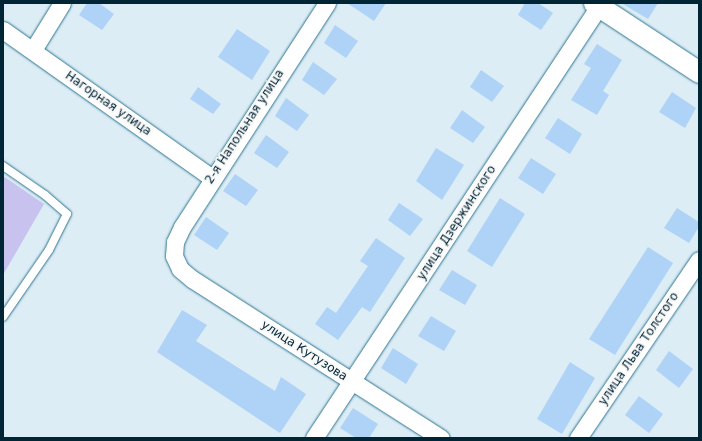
<!DOCTYPE html>
<html>
<head>
<meta charset="utf-8">
<style>
	body { margin:0 }
	#map { position:relative; width:702px; height:441px; overflow:hidden; background:#dcedf5; font-family:"DejaVu Sans",sans-serif }
	div>[style] { position:absolute }
	[style*='--x'] { left:calc(var(--x)*1px); top:calc(var(--y)*1px); width:calc(var(--w)*1px); rotate:calc(var(--a)*1deg) }
	.green>* { inset:0; background:#c7c3ee }
	.building>* { inset:0; background:#afd2f7 }
	.roads { filter:drop-shadow(0 0 1px #2c7492) drop-shadow(0 0 1px #2c7492) }
	.service>* { height:8px; margin:-4px; padding:0 4px; transform-origin:4px; border-radius:4px; background:#fff }
	.minor>* { height:17px; margin:-8.5px; padding:0 8.5px; transform-origin:8.5px; border-radius:8.5px; background:#fff }
	.tertiary>* { height:21px; margin:-10.5px; padding:0 10.5px; transform-origin:10.5px; border-radius:10.5px; background:#fff }
	span { translate:-50% -50%; white-space:nowrap; text-align:center; line-height:1.15; -webkit-text-stroke:3.5px #f7f7f7; paint-order:stroke }
	.street-label { font-size:12px; color:#002636 }
	.frame { position:absolute; inset:0; border:4px solid #002636; pointer-events:none }
</style>
</head>
<body>
<div id="map">
	<div class="green">
		<div style="clip-path:polygon(3px 176px,44px 204px,3px 275px)"></div>
	</div>
	<div class="building">
		<div style="clip-path:polygon(87px 3px,99px 3px,114px 14px,102px 30px,79px 15px)"></div>
		<div style="clip-path:polygon(347px 3px,386px 3px,374px 21px)"></div>
		<div style="clip-path:polygon(525px 3px,538px 3px,553px 13px,541px 30px,518px 15px)"></div>
		<div style="clip-path:polygon(621px 3px,658px 3px,648px 19px)"></div>
		<div style="clip-path:polygon(335px 25px,358px 41px,346px 58px,324px 43px)"></div>
		<div style="clip-path:polygon(237px 29px,270px 51px,252px 80px,218px 57px)"></div>
		<div style="clip-path:polygon(597px 44px,622px 60px,603px 91px,609px 95px,597px 115px,571px 100px,591px 68px,584px 64px)"></div>
		<div style="clip-path:polygon(313px 62px,337px 79px,324px 95px,302px 80px)"></div>
		<div style="clip-path:polygon(481px 70px,504px 86px,492px 102px,470px 87px)"></div>
		<div style="clip-path:polygon(198px 87px,221px 104px,213px 114px,190px 99px)"></div>
		<div style="clip-path:polygon(672px 92px,696px 108px,685px 128px,659px 112px)"></div>
		<div style="clip-path:polygon(286px 98px,309px 115px,297px 131px,275px 116px)"></div>
		<div style="clip-path:polygon(462px 110px,485px 127px,473px 143px,450px 128px)"></div>
		<div style="clip-path:polygon(558px 118px,582px 134px,570px 154px,545px 138px)"></div>
		<div style="clip-path:polygon(266px 135px,289px 152px,277px 168px,254px 153px)"></div>
		<div style="clip-path:polygon(436px 148px,464px 165px,442px 200px,416px 181px)"></div>
		<div style="clip-path:polygon(531px 158px,556px 174px,543px 194px,518px 178px)"></div>
		<div style="clip-path:polygon(235px 174px,258px 190px,246px 206px,223px 191px)"></div>
		<div style="clip-path:polygon(500px 198px,525px 214px,492px 267px,467px 251px)"></div>
		<div style="clip-path:polygon(399px 203px,423px 219px,410px 236px,388px 220px)"></div>
		<div style="clip-path:polygon(677px 208px,699px 222px,699px 227px,689px 243px,664px 228px)"></div>
		<div style="clip-path:polygon(206px 217px,229px 233px,217px 250px,194px 235px)"></div>
		<div style="clip-path:polygon(376px 238px,405px 258px,370px 312px,362px 307px,338px 340px,315px 324px,327px 307px,336px 313px,368px 266px,360px 261px)"></div>
		<div style="clip-path:polygon(648px 247px,673px 263px,615px 355px,589px 339px)"></div>
		<div style="clip-path:polygon(452px 270px,477px 285px,465px 305px,439px 290px)"></div>
		<div style="clip-path:polygon(182px 310px,207px 325px,196px 341px,275px 391px,281px 377px,306px 394px,280px 433px,157px 352px)"></div>
		<div style="clip-path:polygon(431px 316px,456px 331px,444px 351px,418px 336px)"></div>
		<div style="clip-path:polygon(393px 348px,418px 364px,406px 384px,381px 368px)"></div>
		<div style="clip-path:polygon(669px 351px,693px 369px,679px 388px,656px 370px)"></div>
		<div style="clip-path:polygon(570px 362px,595px 378px,562px 434px,537px 419px)"></div>
		<div style="clip-path:polygon(639px 396px,663px 414px,649px 433px,625px 415px)"></div>
		<div style="clip-path:polygon(353px 408px,378px 424px,369px 438px,356px 438px,340px 428px)"></div>
	</div>
	<div class="roads">
		<div class="service">
			<div style="--x:3;--y:166;--w:51;--a:34.6"></div>
			<div style="--x:45;--y:195;--w:29;--a:41"></div>
			<div style="--x:67;--y:214;--w:40;--a:116.6"></div>
			<div style="--x:49;--y:250;--w:81;--a:124.5"></div>
		</div>
		<div class="minor">
			<div style="--x:327;--y:3;--w:267;--a:122.9"></div>
			<div style="--x:182;--y:227;--w:17;--a:115"></div>
			<div style="--x:175;--y:242;--w:14;--a:94"></div>
			<div style="--x:174;--y:256;--w:14;--a:65"></div>
			<div style="--x:180;--y:269;--w:16;--a:40"></div>
			<div style="--x:192;--y:279;--w:295;--a:32.6"></div>
			<div style="--x:3;--y:30;--w:256;--a:35.3"></div>
			<div style="--x:33;--y:50;--w:55;--a:-58.3"></div>
			<div style="--x:314;--y:438;--w:521;--a:-56.58"></div>
			<div style="--x:578;--y:438;--w:215;--a:-55.8"></div>
		</div>
		<div class="tertiary">
			<div style="--x:594;--y:3;--w:126;--a:33.3"></div>
		</div>
	</div>
	<div class="street-label">
		<span style="left:108px;top:104px;rotate:35deg">Нагорная улица</span>
		<span style="left:245px;top:127px;rotate:-57deg">2-я Напольная улица</span>
		<span style="left:457px;top:223px;rotate:-57deg">улица Дзержинского</span>
		<span style="left:639px;top:349px;rotate:-56deg">улица Льва Толстого</span>
		<span style="left:304px;top:351px;rotate:33deg">улица Кутузова</span>
	</div>
	<div class="frame"></div>
</div>
</body>
</html>
